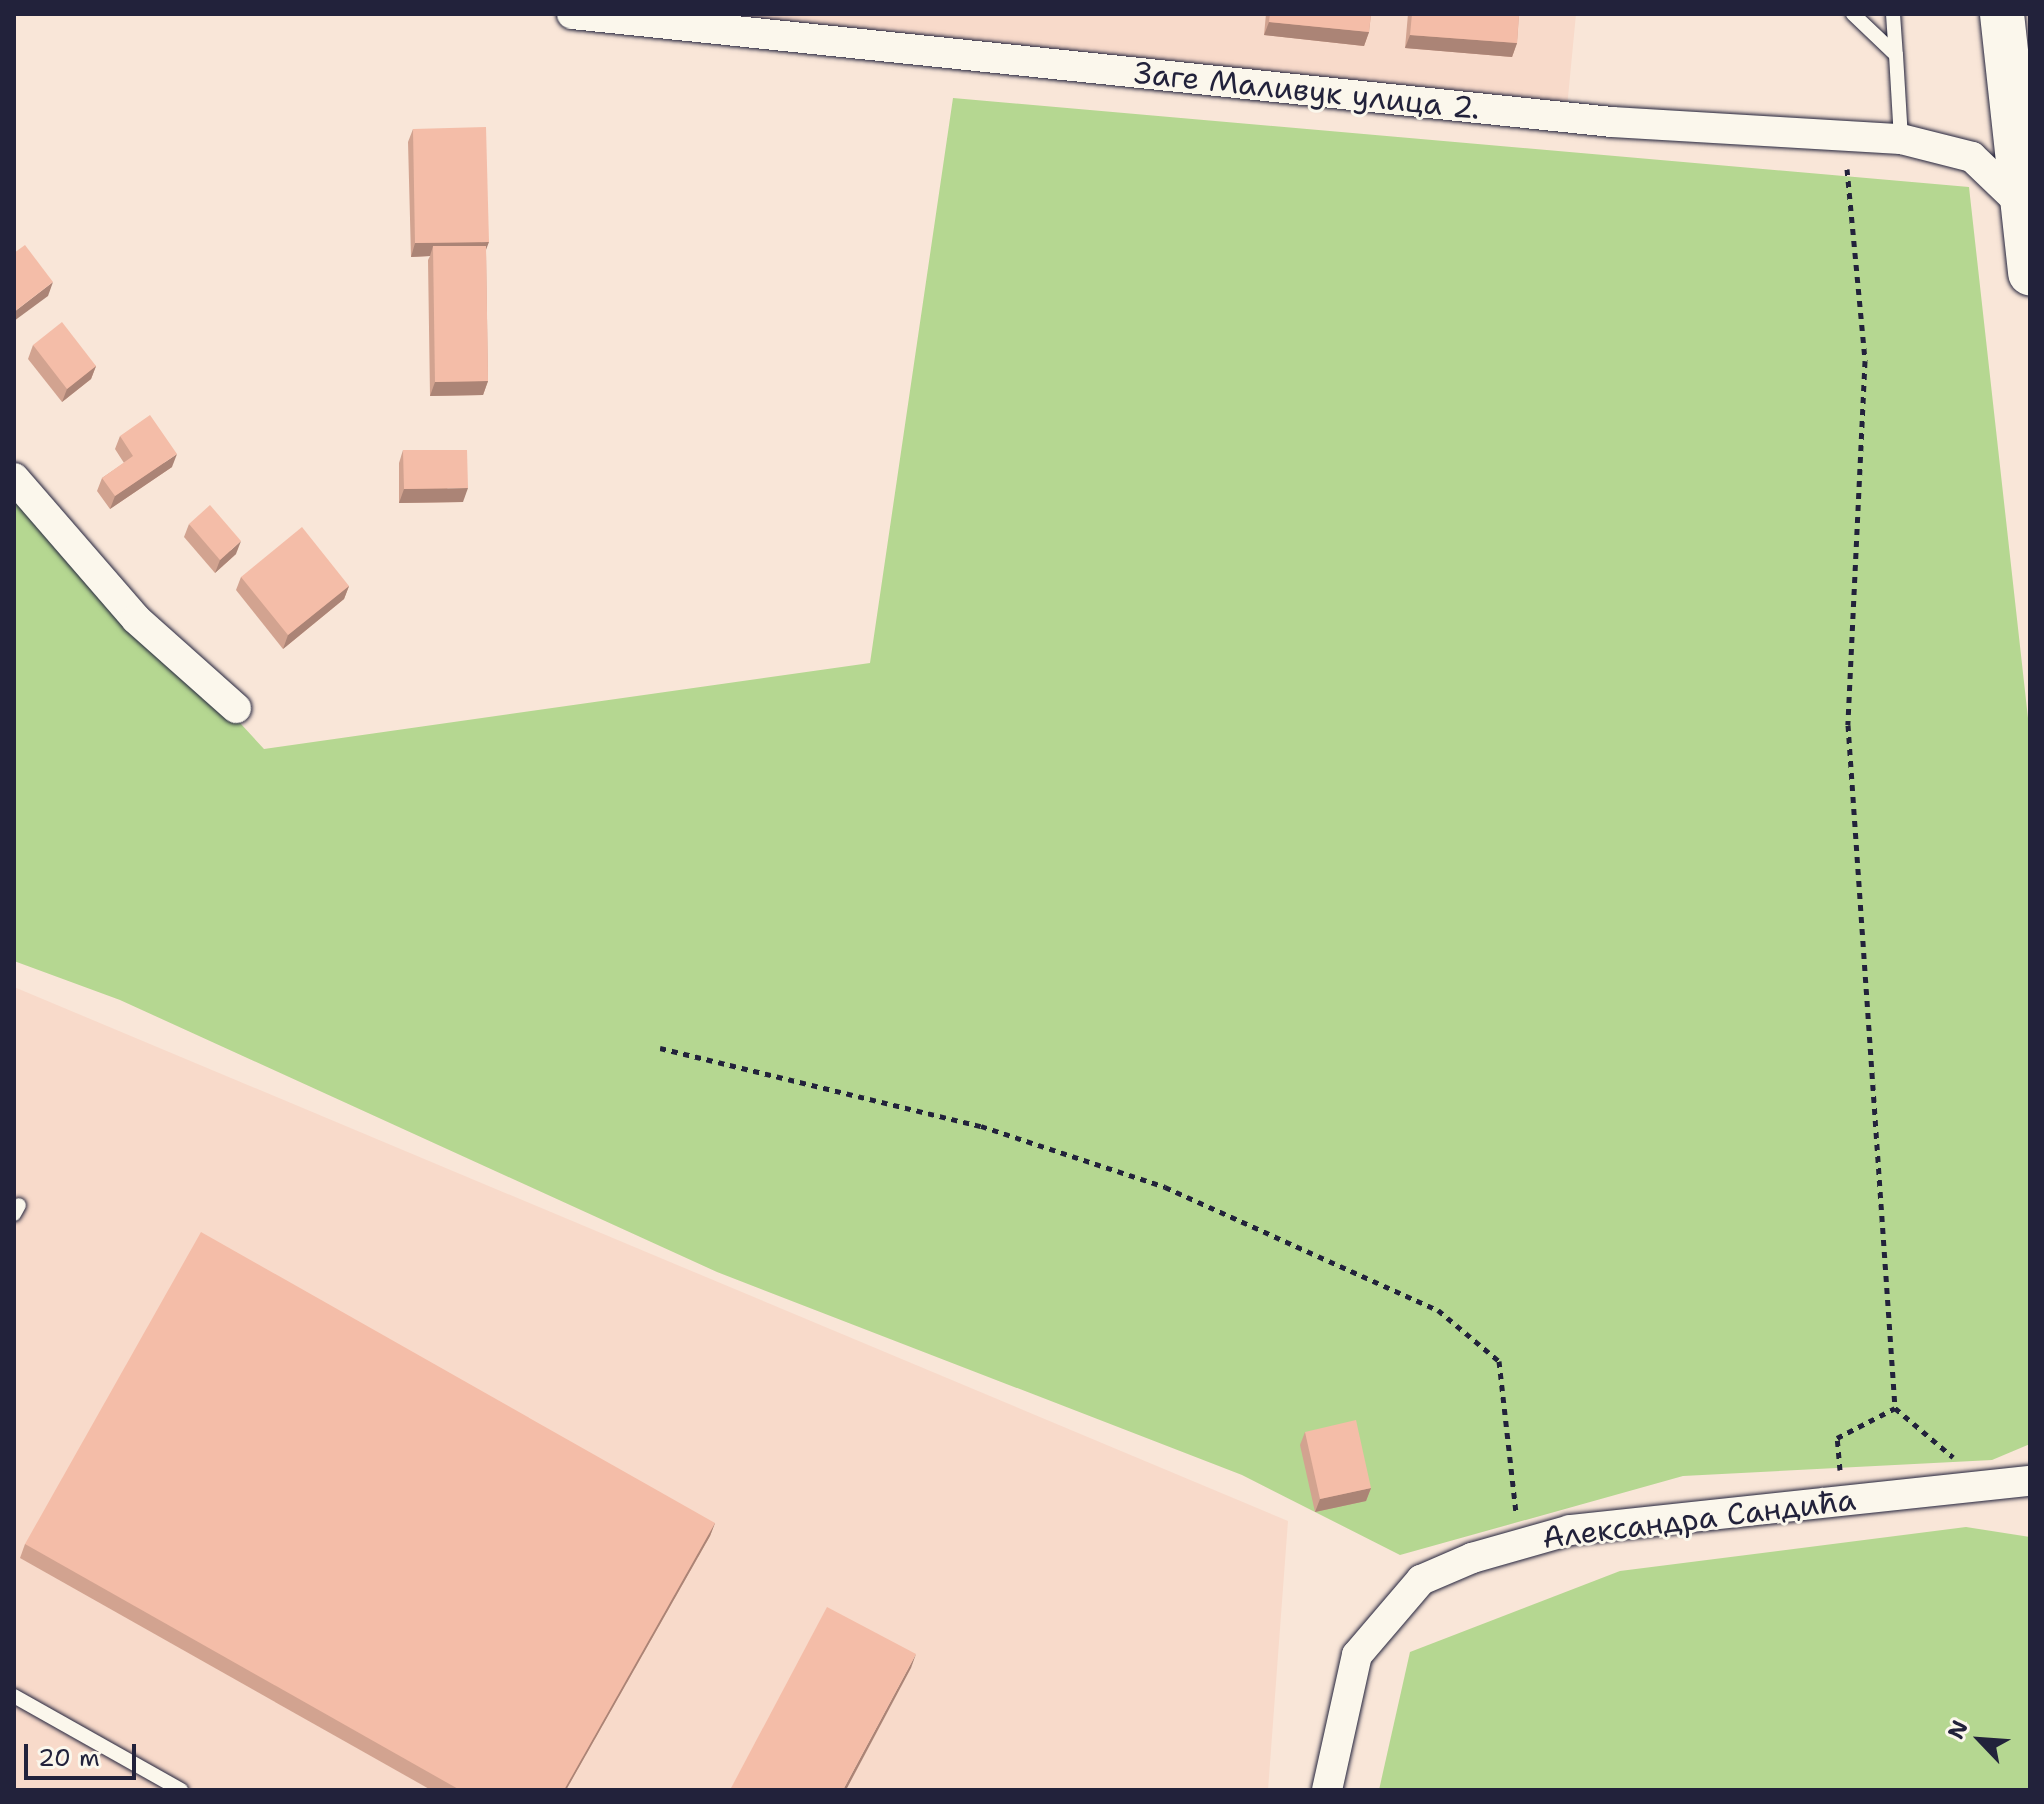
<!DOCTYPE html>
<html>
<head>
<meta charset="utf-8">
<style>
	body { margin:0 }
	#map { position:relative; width:2044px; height:1804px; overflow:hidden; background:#f9e6d8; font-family:"Shantell Sans",sans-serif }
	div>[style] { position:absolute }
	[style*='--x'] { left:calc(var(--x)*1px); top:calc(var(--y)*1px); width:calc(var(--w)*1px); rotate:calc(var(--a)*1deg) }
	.built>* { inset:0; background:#f8daca }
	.green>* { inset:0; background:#b5d791 }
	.path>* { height:5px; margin-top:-2.5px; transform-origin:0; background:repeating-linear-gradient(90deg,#22223b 0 6px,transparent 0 12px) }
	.roads { filter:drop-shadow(0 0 2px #22223b) drop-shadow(0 0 2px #22223b) }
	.service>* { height:14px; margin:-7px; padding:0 7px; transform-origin:7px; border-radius:7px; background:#fbf7ec }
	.minor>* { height:30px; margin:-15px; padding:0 15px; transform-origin:15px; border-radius:15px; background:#fbf7ec }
	.primary>* { height:44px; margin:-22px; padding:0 22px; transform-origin:22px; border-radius:22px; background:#fbf7ec }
	.wall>* { inset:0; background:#d2a390 }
	.shaded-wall>* { inset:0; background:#ab8476 }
	.building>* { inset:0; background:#f4bda8 }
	span { translate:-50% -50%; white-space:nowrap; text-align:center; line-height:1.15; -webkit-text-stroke:6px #fbf7ec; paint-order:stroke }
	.street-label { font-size:30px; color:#22223b }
	.frame { position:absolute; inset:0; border:16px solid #22223b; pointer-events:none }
	.north { position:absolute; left:1940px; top:1700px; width:80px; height:80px; -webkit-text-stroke:6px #fbf7ec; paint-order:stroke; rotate:295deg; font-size:22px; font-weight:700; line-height:32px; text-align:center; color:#22223b }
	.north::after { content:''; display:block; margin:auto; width:28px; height:36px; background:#22223b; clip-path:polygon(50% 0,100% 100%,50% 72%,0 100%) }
	.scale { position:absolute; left:24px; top:1744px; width:112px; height:36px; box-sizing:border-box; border:4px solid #22223b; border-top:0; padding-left:10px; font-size:24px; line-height:28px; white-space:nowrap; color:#22223b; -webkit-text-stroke:6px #fbf7ec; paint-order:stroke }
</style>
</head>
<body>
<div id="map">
	<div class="built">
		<div style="clip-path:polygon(681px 14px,1576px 14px,1566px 118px)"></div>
		<div style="clip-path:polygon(14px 987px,1288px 1521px,1268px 1790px,14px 1790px)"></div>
	</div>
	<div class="green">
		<div style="clip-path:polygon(953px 98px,1969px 187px,2030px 736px,2030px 1444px,1992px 1460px,1683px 1476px,1400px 1555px,1242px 1475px,717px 1272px,120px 1000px,14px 961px,14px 478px,264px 749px,870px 663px)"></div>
		<div style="clip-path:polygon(1966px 1527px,2030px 1537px,2030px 1790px,1379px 1790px,1410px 1652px,1620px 1571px)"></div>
	</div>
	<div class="path">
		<div style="--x:1847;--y:169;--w:193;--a:84.6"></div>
		<div style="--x:1865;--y:361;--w:364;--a:92.7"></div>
		<div style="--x:1848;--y:725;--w:685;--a:86.06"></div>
		<div style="--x:660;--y:1048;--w:330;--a:13.7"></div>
		<div style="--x:981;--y:1126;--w:194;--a:18.3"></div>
		<div style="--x:1165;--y:1187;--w:299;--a:24.3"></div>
		<div style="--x:1438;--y:1310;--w:80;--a:39.9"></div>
		<div style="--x:1499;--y:1361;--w:152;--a:83.6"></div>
		<div style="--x:1840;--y:1470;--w:32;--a:-95"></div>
		<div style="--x:1837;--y:1438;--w:65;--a:-27.3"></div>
		<div style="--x:1895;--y:1408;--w:76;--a:40.2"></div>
	</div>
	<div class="roads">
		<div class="service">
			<div style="--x:1853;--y:14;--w:59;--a:43.6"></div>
			<div style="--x:1896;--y:55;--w:84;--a:86.6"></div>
			<div style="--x:1893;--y:14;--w:39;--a:86"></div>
			<div style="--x:14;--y:1214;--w:10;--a:-61"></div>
			<div style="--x:14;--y:1696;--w:192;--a:29.4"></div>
		</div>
		<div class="minor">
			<div style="--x:572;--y:14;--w:1046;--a:5.93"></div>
			<div style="--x:1612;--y:122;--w:289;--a:3.4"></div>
			<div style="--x:1901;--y:139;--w:73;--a:14.2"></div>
			<div style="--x:1972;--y:157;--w:69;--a:43.8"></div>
			<div style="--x:14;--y:478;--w:186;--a:49.1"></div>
			<div style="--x:136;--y:619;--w:134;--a:41.7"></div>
			<div style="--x:1327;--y:1790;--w:138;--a:-77.5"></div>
			<div style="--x:1357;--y:1655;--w:99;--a:-49.5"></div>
			<div style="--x:1421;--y:1580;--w:56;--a:-23.3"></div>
			<div style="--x:1472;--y:1558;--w:102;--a:-15.9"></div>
			<div style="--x:1570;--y:1530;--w:463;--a:-6.1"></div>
		</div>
		<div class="primary">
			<div style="--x:2002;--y:14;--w:261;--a:83.8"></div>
		</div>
	</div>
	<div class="wall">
		<div style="clip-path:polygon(1266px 14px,1371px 14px,1369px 32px,1364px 46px,1264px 35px)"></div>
		<div style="clip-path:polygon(1408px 14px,1519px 14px,1517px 43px,1512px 57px,1405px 48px)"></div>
		<div style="clip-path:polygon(413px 129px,486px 251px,488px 381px,483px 395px,430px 396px,428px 260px,430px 256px,411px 257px,408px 142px)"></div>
		<div style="clip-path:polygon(33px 345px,96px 366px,91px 379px,62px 402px,28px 359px)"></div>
		<div style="clip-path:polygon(120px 436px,172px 467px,110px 509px,97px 491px,102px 478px,124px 463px,115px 449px)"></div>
		<div style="clip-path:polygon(403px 450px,463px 502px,399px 503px,399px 463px)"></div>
		<div style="clip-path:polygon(189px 524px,236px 554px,215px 573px,184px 537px)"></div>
		<div style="clip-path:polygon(241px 577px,349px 586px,344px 599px,283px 649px,236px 590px)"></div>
		<div style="clip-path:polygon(1305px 1432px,1371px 1488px,1366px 1501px,1315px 1512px,1300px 1445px)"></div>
		<div style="clip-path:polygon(715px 1523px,710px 1536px,566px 1790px,431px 1790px,20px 1558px,25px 1544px)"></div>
	</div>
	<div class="shaded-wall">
		<div style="clip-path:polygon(1269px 22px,1369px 32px,1364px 46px,1264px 35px)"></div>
		<div style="clip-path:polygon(1410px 35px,1517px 43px,1512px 57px,1405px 48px)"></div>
		<div style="clip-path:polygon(489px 242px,484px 255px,433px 246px,430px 256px,411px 257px,415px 243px)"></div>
		<div style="clip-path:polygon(53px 282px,48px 296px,14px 321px,14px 312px)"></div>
		<div style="clip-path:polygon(96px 366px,91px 379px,62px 402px,67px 389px)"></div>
		<div style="clip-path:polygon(488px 381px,483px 395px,430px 396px,435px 382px)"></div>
		<div style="clip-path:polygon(177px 454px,172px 467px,110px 509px,115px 496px)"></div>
		<div style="clip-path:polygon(468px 488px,463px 502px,399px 503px,404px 489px)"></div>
		<div style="clip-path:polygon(241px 541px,236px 554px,215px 573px,220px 560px)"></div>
		<div style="clip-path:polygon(349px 586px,344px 599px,283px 649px,288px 635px)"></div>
		<div style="clip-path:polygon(1371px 1488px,1366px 1501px,1315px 1512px,1320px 1499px)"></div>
		<div style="clip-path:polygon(715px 1523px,710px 1536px,566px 1790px,564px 1790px)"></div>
		<div style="clip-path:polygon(916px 1654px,911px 1668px,846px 1790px,843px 1790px)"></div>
	</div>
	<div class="building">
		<div style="clip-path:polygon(1270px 14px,1371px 14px,1369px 32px,1269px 22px)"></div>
		<div style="clip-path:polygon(1412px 14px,1519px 14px,1517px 43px,1410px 35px)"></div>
		<div style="clip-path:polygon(486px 127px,489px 242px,415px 243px,413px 129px)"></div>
		<div style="clip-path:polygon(25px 245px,53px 282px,14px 312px,14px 253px)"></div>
		<div style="clip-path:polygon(433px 246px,486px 246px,488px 381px,435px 382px)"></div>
		<div style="clip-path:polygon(62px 322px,96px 366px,67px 389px,33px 345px)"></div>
		<div style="clip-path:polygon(150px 415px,177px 454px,115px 496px,102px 478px,133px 456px,120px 436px)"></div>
		<div style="clip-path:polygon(403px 450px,467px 450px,468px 488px,404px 489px)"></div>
		<div style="clip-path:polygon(210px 505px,241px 541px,220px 560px,189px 524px)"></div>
		<div style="clip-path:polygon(302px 527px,349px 586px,288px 635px,241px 577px)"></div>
		<div style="clip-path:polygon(201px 1232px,715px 1523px,564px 1790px,460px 1790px,25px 1544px)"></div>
		<div style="clip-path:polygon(1356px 1420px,1371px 1488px,1320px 1499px,1305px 1432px)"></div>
		<div style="clip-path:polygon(827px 1607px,916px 1654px,843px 1790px,730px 1790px)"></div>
	</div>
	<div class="street-label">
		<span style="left:1307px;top:91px;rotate:6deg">Заге Маливук улица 2.</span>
		<span style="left:1699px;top:1519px;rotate:-7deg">Александра Сандића</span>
	</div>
	<div class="frame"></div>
	<div class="north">N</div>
	<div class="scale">20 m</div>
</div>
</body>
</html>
